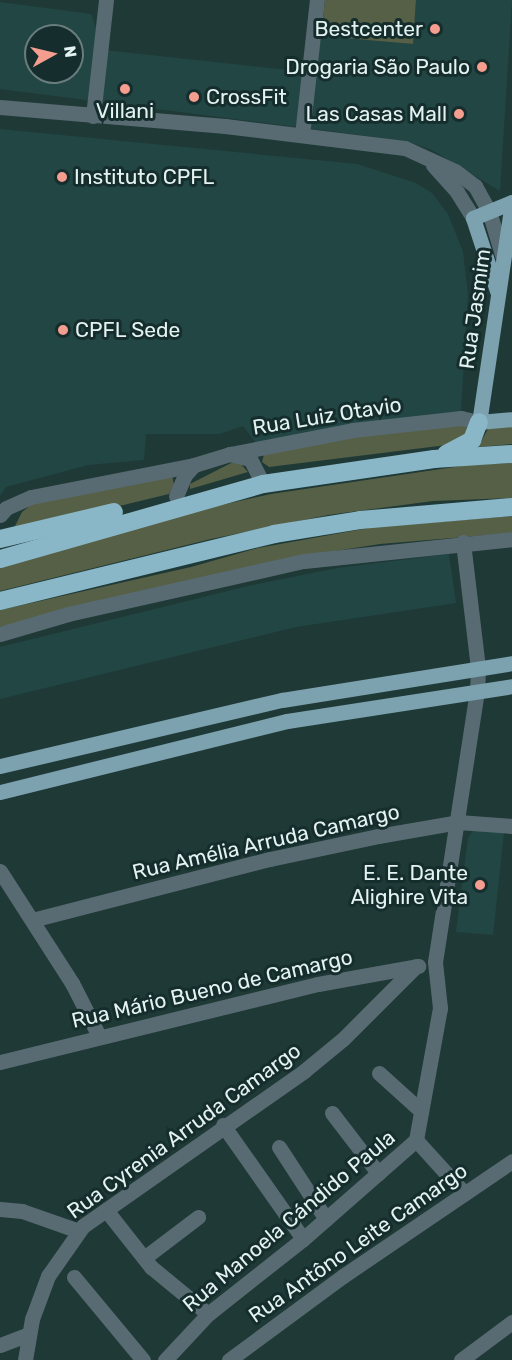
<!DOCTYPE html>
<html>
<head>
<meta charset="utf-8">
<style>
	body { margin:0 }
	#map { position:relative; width:512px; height:1360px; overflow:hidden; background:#1f3937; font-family:Rubik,sans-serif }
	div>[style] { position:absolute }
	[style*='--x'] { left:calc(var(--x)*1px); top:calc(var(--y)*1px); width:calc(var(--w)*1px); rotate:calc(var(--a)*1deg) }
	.built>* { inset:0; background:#224644 }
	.green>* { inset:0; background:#556046 }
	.minor>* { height:15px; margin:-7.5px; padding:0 7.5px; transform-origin:7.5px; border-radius:7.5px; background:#596b72 }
	.major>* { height:15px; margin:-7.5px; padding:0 7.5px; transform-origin:7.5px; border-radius:7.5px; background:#7ca2af }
	.highway>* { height:18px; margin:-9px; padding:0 9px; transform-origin:9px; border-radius:9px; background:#89b7c7 }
	.dots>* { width:16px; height:16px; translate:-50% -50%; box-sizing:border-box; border:3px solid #152e2d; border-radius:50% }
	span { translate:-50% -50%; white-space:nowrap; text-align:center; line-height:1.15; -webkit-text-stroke:6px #152e2d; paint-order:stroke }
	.poi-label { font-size:21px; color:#e4f3f2 }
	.right { translate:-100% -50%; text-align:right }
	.left { translate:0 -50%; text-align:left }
	.street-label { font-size:21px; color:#e4f3f2 }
	.north { position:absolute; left:24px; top:24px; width:60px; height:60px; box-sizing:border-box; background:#152e2d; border:2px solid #687d7c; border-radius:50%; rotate:82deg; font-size:16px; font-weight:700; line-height:24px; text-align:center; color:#e4f3f2 }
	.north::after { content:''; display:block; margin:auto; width:21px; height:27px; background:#f59d8e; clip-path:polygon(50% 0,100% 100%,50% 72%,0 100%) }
</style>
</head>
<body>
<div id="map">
	<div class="built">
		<div style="clip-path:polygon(evenodd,416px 0,512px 0,500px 191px,432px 150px,406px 141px,0 89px,0 2px,91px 14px,104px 50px,316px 73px,321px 36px,413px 44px,416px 0,36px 36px,72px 36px,72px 72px,36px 72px,36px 36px)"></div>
		<div style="clip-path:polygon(0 129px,357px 164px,416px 183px,432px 193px,448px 214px,463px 252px,468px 294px,461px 412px,257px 444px,243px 426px,219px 434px,146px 434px,144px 460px,88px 465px,6px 487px,0 496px)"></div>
		<div style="clip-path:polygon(449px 554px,456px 603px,296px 627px,0 699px,0 647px,248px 586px,337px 568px)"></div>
		<div style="clip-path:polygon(474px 829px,504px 833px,493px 935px,456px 932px,468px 838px)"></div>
	</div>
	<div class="green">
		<div style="clip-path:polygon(325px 0,416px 0,413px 44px,321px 36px)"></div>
		<div style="clip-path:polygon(464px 425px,469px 430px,467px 438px,455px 444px,269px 467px,262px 462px,265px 451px,352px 434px)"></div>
		<div style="clip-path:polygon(489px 427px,512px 427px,512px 444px,478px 447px)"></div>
		<div style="clip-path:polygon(237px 460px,248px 472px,190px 489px,190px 484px)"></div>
		<div style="clip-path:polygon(512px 463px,512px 498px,433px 501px,328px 515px,211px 539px,0 591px,0 567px,159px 519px,271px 494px,468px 465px)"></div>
		<div style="clip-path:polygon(172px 475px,174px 485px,169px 494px,12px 532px,22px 512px,36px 501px,85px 490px,128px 486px)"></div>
		<div style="clip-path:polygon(512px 516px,512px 533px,380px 544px,284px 559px,0 627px,0 610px,191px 567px,258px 548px,374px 527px)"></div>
	</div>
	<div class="minor">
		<div style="--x:0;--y:107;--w:226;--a:4.8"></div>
		<div style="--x:225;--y:126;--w:181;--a:7"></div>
		<div style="--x:405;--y:148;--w:55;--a:24.7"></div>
		<div style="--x:455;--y:171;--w:25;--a:37"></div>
		<div style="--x:475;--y:186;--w:29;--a:61"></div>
		<div style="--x:489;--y:211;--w:49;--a:73.4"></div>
		<div style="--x:93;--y:116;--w:117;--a:-83.6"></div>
		<div style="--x:302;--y:135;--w:136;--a:-83.7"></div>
		<div style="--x:433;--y:165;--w:36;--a:48"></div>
		<div style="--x:457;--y:192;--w:31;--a:58"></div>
		<div style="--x:263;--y:484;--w:28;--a:-117"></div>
		<div style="--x:250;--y:459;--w:21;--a:-166"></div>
		<div style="--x:230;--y:454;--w:125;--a:-11"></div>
		<div style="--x:353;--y:430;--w:109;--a:-6.3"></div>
		<div style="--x:461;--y:418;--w:18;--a:13"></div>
		<div style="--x:176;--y:496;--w:23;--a:-67"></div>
		<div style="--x:185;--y:475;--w:13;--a:-48"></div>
		<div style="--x:194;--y:465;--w:38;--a:-17"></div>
		<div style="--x:0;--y:515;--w:9;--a:-49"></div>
		<div style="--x:6;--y:508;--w:27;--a:-24"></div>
		<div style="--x:31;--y:497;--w:166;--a:-11.1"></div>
		<div style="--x:0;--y:634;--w:71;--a:-16.4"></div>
		<div style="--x:68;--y:614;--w:242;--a:-12.7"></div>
		<div style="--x:304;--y:561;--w:209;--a:-6"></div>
		<div style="--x:0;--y:871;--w:133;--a:57.3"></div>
		<div style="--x:72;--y:983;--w:59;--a:63"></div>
		<div style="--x:32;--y:920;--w:246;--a:-14.4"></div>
		<div style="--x:270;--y:859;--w:110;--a:-12"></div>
		<div style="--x:378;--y:836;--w:81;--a:-9.9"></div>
		<div style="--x:458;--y:822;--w:54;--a:4.2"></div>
		<div style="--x:0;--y:1062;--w:327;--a:-13.8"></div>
		<div style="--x:318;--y:984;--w:102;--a:-10.2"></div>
		<div style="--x:379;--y:1073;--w:57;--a:42.1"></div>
		<div style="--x:332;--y:1113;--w:76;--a:52.5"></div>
		<div style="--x:223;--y:1125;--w:139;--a:54.9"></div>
		<div style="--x:416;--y:1140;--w:134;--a:-79.7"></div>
		<div style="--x:440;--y:1008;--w:46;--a:-96.2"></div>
		<div style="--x:435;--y:962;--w:275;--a:-81.2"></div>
		<div style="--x:477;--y:690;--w:22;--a:-87"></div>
		<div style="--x:478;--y:668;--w:127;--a:-96.8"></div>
		<div style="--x:416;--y:1140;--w:72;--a:47.8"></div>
		<div style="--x:279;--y:1147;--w:86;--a:56.9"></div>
		<div style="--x:0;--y:1209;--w:22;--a:5"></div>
		<div style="--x:22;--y:1211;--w:60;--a:19.3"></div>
		<div style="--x:106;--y:1210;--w:73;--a:51.7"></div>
		<div style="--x:151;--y:1267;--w:74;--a:39.5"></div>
		<div style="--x:144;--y:1258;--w:68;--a:-37.2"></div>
		<div style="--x:74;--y:1277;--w:108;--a:50.3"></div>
		<div style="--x:0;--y:1345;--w:31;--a:-21"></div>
		<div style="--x:25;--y:1360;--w:42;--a:-80.3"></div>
		<div style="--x:32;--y:1319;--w:46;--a:-69.6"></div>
		<div style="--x:48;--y:1276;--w:61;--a:-55"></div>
		<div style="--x:83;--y:1226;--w:270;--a:-35"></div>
		<div style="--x:304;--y:1071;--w:50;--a:-39.4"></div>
		<div style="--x:343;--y:1039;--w:103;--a:-45"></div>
		<div style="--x:165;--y:1360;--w:63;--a:-46.9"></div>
		<div style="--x:208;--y:1314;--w:121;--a:-38.3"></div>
		<div style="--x:303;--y:1239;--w:150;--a:-41.2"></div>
		<div style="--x:229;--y:1360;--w:142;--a:-36.4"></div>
		<div style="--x:343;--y:1276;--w:204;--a:-34.2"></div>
		<div style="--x:461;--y:1360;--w:64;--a:-36.7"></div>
	</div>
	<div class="major">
		<div style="--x:512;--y:202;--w:222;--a:98.5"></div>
		<div style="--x:479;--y:422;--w:33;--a:-5"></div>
		<div style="--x:497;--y:291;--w:77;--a:-108.2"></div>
		<div style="--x:473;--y:218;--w:42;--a:-22.3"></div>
		<div style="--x:0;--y:766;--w:290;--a:-13.2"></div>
		<div style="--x:282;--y:700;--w:233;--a:-9.1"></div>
		<div style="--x:0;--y:792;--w:296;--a:-13.9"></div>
		<div style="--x:287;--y:721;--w:228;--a:-8.8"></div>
	</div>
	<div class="highway">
		<div style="--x:446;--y:454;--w:30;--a:-28"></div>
		<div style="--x:472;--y:440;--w:19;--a:-69"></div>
		<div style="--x:0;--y:539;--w:117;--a:-13.3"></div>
		<div style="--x:0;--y:559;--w:273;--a:-15.9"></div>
		<div style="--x:263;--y:484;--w:173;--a:-8.3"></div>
		<div style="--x:434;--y:459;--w:78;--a:-3.7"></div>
		<div style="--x:0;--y:601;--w:282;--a:-13.7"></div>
		<div style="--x:274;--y:534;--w:87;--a:-9.2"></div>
		<div style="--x:360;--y:520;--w:153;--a:-4.9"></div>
	</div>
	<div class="dots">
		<div style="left:435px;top:29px;background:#f59d8e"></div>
		<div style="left:482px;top:67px;background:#f59d8e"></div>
		<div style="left:125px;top:89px;background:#f59d8e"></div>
		<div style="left:194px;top:97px;background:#f59d8e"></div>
		<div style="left:459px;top:114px;background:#f59d8e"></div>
		<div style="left:62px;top:177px;background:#f59d8e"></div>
		<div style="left:63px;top:330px;background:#f59d8e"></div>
		<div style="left:480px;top:885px;background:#f59d8e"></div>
	</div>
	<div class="poi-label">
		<span class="right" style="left:423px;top:29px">Bestcenter</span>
		<span class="right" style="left:470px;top:67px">Drogaria São Paulo</span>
		<span class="left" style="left:206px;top:97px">CrossFit</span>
		<span style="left:125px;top:111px">Villani</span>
		<span class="right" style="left:447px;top:114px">Las Casas Mall</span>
		<span class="left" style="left:74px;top:177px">Instituto CPFL</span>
		<span class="left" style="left:75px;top:330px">CPFL Sede</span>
		<span class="right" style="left:468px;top:885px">E. E. Dante<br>Alighire Vita</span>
	</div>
	<div class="street-label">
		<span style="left:475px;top:309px;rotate:-82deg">Rua Jasmim</span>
		<span style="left:327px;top:416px;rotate:-9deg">Rua Luiz Otavio</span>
		<span style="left:266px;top:842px;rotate:-13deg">Rua Amélia Arruda Camargo</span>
		<span style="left:212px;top:989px;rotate:-13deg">Rua Mário Bueno de Camargo</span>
		<span style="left:184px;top:1131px;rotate:-36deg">Rua Cyrenia Arruda Camargo</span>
		<span style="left:289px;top:1221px;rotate:-40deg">Rua Manoela Cándido Paula</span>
		<span style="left:358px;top:1243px;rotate:-35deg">Rua Antôno Leite Camargo</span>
	</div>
	<div class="north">N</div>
</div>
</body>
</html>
